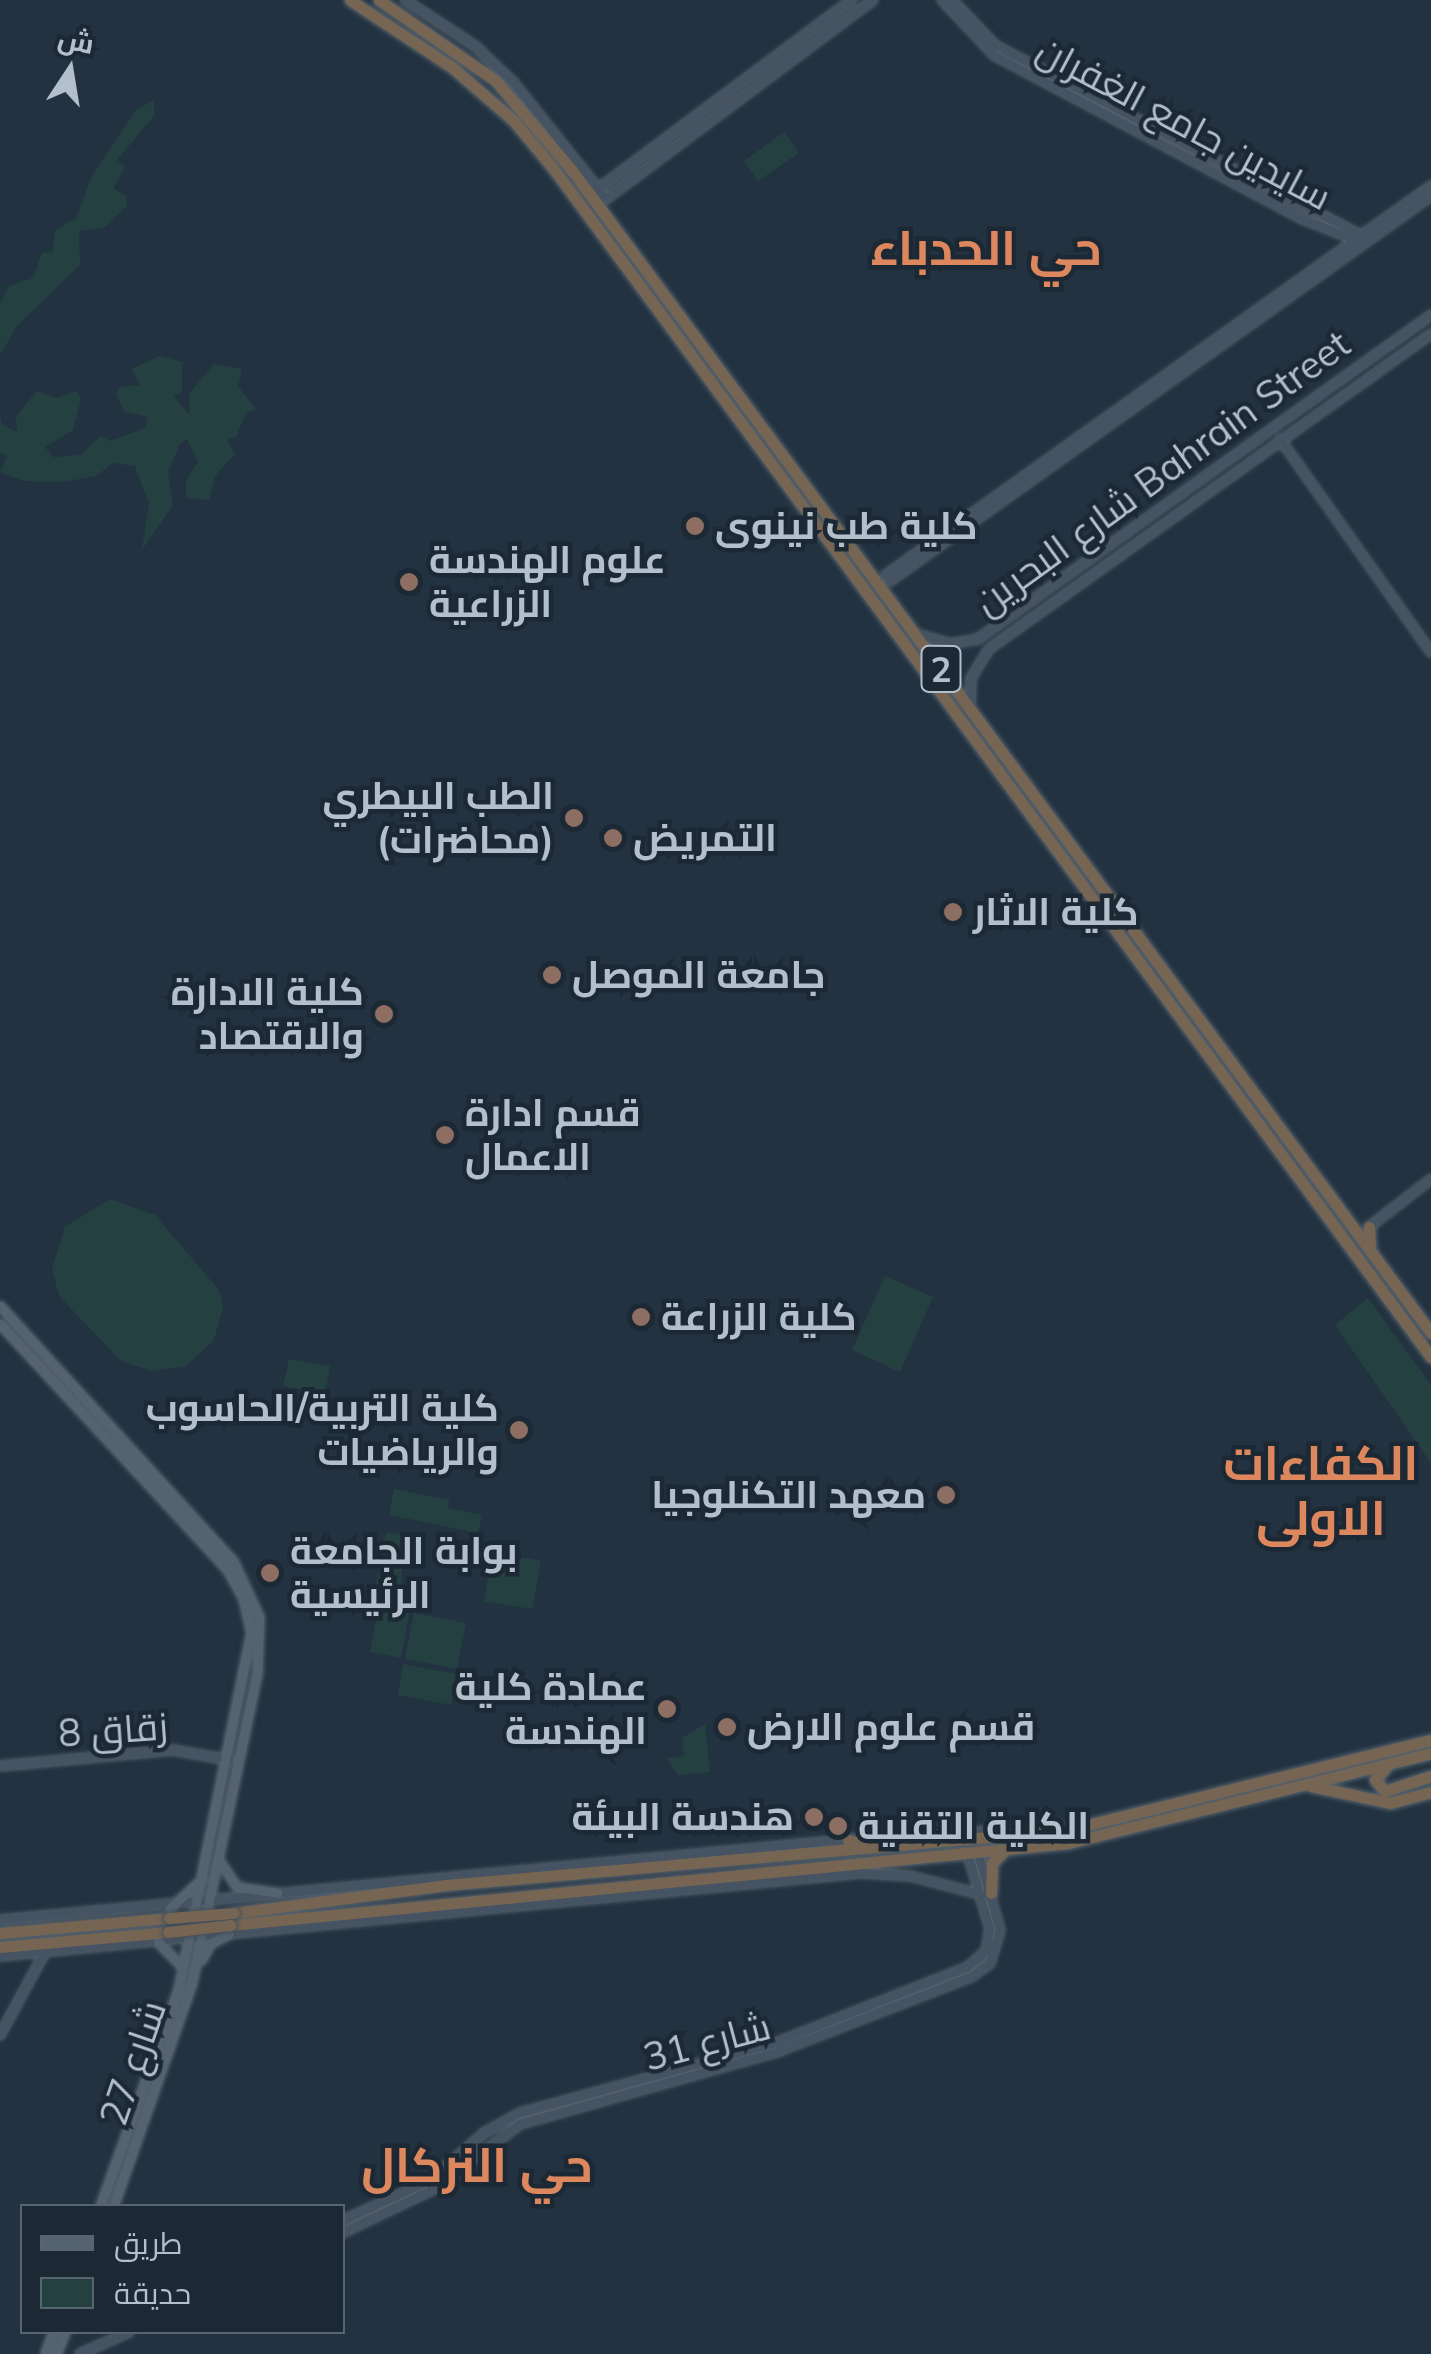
<!DOCTYPE html>
<html>
<head>
<meta charset="utf-8">
<style>
	body { margin:0 }
	#map { position:relative; width:1431px; height:2354px; overflow:hidden; background:#233240; font-family:Mulish,Cairo,sans-serif }
	div>[style] { position:absolute }
	[style*='--x'] { left:calc(var(--x)*1px); top:calc(var(--y)*1px); width:calc(var(--w)*1px); rotate:calc(var(--a)*1deg) }
	.green>* { inset:0; background:#254041 }
	.roads { filter:drop-shadow(0 0 2px #55626d) drop-shadow(0 0 2px #55626d) }
	.secondary>* { height:8px; margin:-4px; padding:0 4px; transform-origin:4px; border-radius:4px; background:#455363 }
	.primary>* { height:9px; margin:-4.5px; padding:0 4.5px; transform-origin:4.5px; border-radius:4.5px; background:#556370 }
	.highway>* { height:11px; margin:-5.5px; padding:0 5.5px; transform-origin:5.5px; border-radius:5.5px; background:#766553 }
	.bridges { filter:drop-shadow(0 0 2px #424f5a) drop-shadow(0 0 2px #424f5a) }
	.highway-bridge>* { height:11px; margin:-5.5px; padding:0 5.5px; transform-origin:5.5px; border-radius:5.5px; background:#766553 }
	.dots>* { width:28px; height:28px; translate:-50% -50%; box-sizing:border-box; border:5px solid #1c2935; border-radius:50% }
	span { translate:-50% -50%; white-space:nowrap; text-align:center; line-height:1.15; -webkit-text-stroke:9px #1c2935; paint-order:stroke }
	.shield-label span { padding:2px 8px; background:#1c2935; border:2px solid; border-radius:8px; -webkit-text-stroke-width:0 }
	.shield-label { font-size:35px; color:#b3bfca; font-weight:700 }
	.street-label { font-size:38px; color:#b3bfca }
	.poi-label { font-size:38px; color:#b3bfca; font-weight:700 }
	.left { translate:0 -50%; text-align:left }
	.right { translate:-100% -50%; text-align:right }
	.district-label { font-size:48px; color:#dc875d; font-weight:700 }
	.legend { position:absolute; left:20px; top:2204px; width:325px; height:130px; box-sizing:border-box; background:#1c2935; border:2px solid #586571; margin:0; padding:12px 18px; list-style:none; font-size:30px; color:#b3bfca }
	.legend li { display:flex; align-items:center; gap:20px; height:50px }
	.legend b { width:50px; border:2px solid #586571 }
	.north { position:absolute; left:20px; top:20px; width:100px; height:100px; -webkit-text-stroke:8px #1c2935; paint-order:stroke; rotate:12deg; font-size:28px; font-weight:700; line-height:40px; text-align:center; color:#b3bfca }
	.north::after { content:''; display:block; margin:auto; width:35px; height:45px; background:#b3bfca; clip-path:polygon(50% 0,100% 100%,50% 72%,0 100%) }
</style>
</head>
<body>
<div id="map">
	<div class="green">
		<div style="clip-path:polygon(154px 100px,154px 116px,117px 160px,125px 167px,113px 189px,126px 195px,127px 206px,105px 227px,79px 231px,80px 265px,17px 326px,0 355px,0 304px,9px 286px,33px 278px,42px 253px,53px 251px,55px 230px,76px 218px,93px 174px,136px 110px)"></div>
		<div style="clip-path:polygon(784px 132px,799px 153px,758px 181px,744px 161px)"></div>
		<div style="clip-path:polygon(159px 356px,182px 362px,182px 392px,174px 396px,190px 416px,189px 394px,214px 364px,242px 369px,238px 386px,256px 410px,246px 413px,236px 437px,227px 440px,235px 454px,215px 476px,209px 500px,186px 498px,186px 481px,198px 462px,187px 439px,180px 444px,168px 472px,173px 505px,142px 550px,149px 504px,135px 466px,113px 463px,96px 476px,63px 482px,23px 481px,0 472px,7px 456px,0 453px,0 415px,2px 424px,17px 432px,16px 416px,37px 391px,56px 398px,77px 391px,81px 398px,73px 430px,45px 447px,53px 457px,80px 455px,101px 436px,110px 441px,145px 428px,148px 417px,125px 412px,116px 395px,119px 387px,140px 385px,132px 369px)"></div>
		<div style="clip-path:polygon(110px 1199px,155px 1215px,219px 1290px,223px 1307px,214px 1340px,186px 1366px,151px 1371px,121px 1361px,59px 1296px,52px 1268px,65px 1227px)"></div>
		<div style="clip-path:polygon(885px 1276px,933px 1297px,900px 1372px,852px 1350px)"></div>
		<div style="clip-path:polygon(1368px 1298px,1431px 1385px,1431px 1463px,1335px 1325px)"></div>
		<div style="clip-path:polygon(289px 1359px,330px 1366px,325px 1394px,283px 1386px)"></div>
		<div style="clip-path:polygon(394px 1489px,449px 1500px,448px 1508px,482px 1515px,478px 1533px,389px 1515px)"></div>
		<div style="clip-path:polygon(386px 1532px,403px 1535px,401px 1594px,375px 1588px)"></div>
		<div style="clip-path:polygon(492px 1552px,541px 1561px,532px 1609px,484px 1601px)"></div>
		<div style="clip-path:polygon(378px 1607px,409px 1613px,401px 1658px,370px 1652px)"></div>
		<div style="clip-path:polygon(414px 1613px,466px 1623px,457px 1669px,405px 1659px)"></div>
		<div style="clip-path:polygon(403px 1664px,456px 1674px,451px 1705px,398px 1695px)"></div>
		<div style="clip-path:polygon(705px 1724px,710px 1772px,678px 1775px,666px 1758px,684px 1756px,682px 1738px)"></div>
	</div>
	<div class="roads">
		<div class="secondary">
			<div style="--x:405;--y:0;--w:84;--a:33.3"></div>
			<div style="--x:475;--y:46;--w:52;--a:43.5"></div>
			<div style="--x:513;--y:82;--w:149;--a:51.5"></div>
			<div style="--x:606;--y:199;--w:333;--a:-36.7"></div>
			<div style="--x:942;--y:0;--w:76;--a:46.6"></div>
			<div style="--x:994;--y:55;--w:350;--a:28"></div>
			<div style="--x:1303;--y:219;--w:59;--a:21.8"></div>
			<div style="--x:952;--y:0;--w:64;--a:46.3"></div>
			<div style="--x:996;--y:46;--w:417;--a:27.4"></div>
			<div style="--x:598;--y:189;--w:317;--a:-36.7"></div>
			<div style="--x:1280;--y:439;--w:261;--a:54.7"></div>
			<div style="--x:886;--y:575;--w:670;--a:-35.52"></div>
			<div style="--x:890;--y:581;--w:664;--a:-35.44"></div>
			<div style="--x:916;--y:634;--w:35;--a:16"></div>
			<div style="--x:950;--y:644;--w:28;--a:-10"></div>
			<div style="--x:978;--y:639;--w:557;--a:-35.57"></div>
			<div style="--x:970;--y:708;--w:30;--a:-88"></div>
			<div style="--x:971;--y:678;--w:34;--a:-58"></div>
			<div style="--x:989;--y:649;--w:543;--a:-35.48"></div>
			<div style="--x:1369;--y:1227;--w:78;--a:-37.7"></div>
			<div style="--x:0;--y:1766;--w:174;--a:-5.3"></div>
			<div style="--x:173;--y:1750;--w:57;--a:10.1"></div>
			<div style="--x:0;--y:1920;--w:943;--a:-5.41"></div>
			<div style="--x:939;--y:1831;--w:67;--a:0.9"></div>
			<div style="--x:0;--y:1956;--w:865;--a:-5.51"></div>
			<div style="--x:861;--y:1873;--w:49;--a:3.5"></div>
			<div style="--x:910;--y:1876;--w:75;--a:14.6"></div>
			<div style="--x:0;--y:2035;--w:94;--a:-61.5"></div>
			<div style="--x:342;--y:2221;--w:98;--a:-24.7"></div>
			<div style="--x:431;--y:2180;--w:71;--a:-41.6"></div>
			<div style="--x:484;--y:2133;--w:41;--a:-29.1"></div>
			<div style="--x:520;--y:2113;--w:265;--a:-15.3"></div>
			<div style="--x:776;--y:2043;--w:206;--a:-21.6"></div>
			<div style="--x:968;--y:1967;--w:24;--a:-42"></div>
			<div style="--x:986;--y:1951;--w:22;--a:-80"></div>
			<div style="--x:990;--y:1929;--w:78;--a:-106.3"></div>
			<div style="--x:342;--y:2233;--w:104;--a:-25.6"></div>
			<div style="--x:436;--y:2188;--w:106;--a:-37.3"></div>
			<div style="--x:520;--y:2124;--w:269;--a:-15.7"></div>
			<div style="--x:779;--y:2051;--w:206;--a:-21.1"></div>
			<div style="--x:971;--y:1977;--w:24;--a:-36"></div>
			<div style="--x:990;--y:1963;--w:34;--a:-73"></div>
			<div style="--x:1000;--y:1930;--w:80;--a:-105.9"></div>
			<div style="--x:80;--y:2354;--w:54;--a:-24.2"></div>
		</div>
		<div class="primary">
			<div style="--x:0;--y:1306;--w:345;--a:47.6"></div>
			<div style="--x:233;--y:1561;--w:62;--a:65.1"></div>
			<div style="--x:259;--y:1617;--w:56;--a:92"></div>
			<div style="--x:257;--y:1673;--w:319;--a:101.9"></div>
			<div style="--x:191;--y:1985;--w:234;--a:109.4"></div>
			<div style="--x:0;--y:1324;--w:334;--a:47.2"></div>
			<div style="--x:227;--y:1569;--w:33;--a:61"></div>
			<div style="--x:243;--y:1598;--w:35;--a:77"></div>
			<div style="--x:251;--y:1632;--w:362;--a:101.5"></div>
			<div style="--x:179;--y:1987;--w:233;--a:109.8"></div>
			<div style="--x:220;--y:1862;--w:30;--a:56"></div>
			<div style="--x:237;--y:1887;--w:41;--a:8.3"></div>
			<div style="--x:170;--y:1908;--w:43;--a:-42.2"></div>
			<div style="--x:158;--y:1942;--w:36;--a:46"></div>
			<div style="--x:201;--y:1960;--w:20;--a:-60"></div>
			<div style="--x:211;--y:1943;--w:20;--a:-27"></div>
			<div style="--x:45;--y:2354;--w:23;--a:-70"></div>
			<div style="--x:56;--y:2354;--w:24;--a:-68"></div>
		</div>
		<div class="highway">
			<div style="--x:350;--y:0;--w:123;--a:33.4"></div>
			<div style="--x:453;--y:68;--w:79;--a:40.9"></div>
			<div style="--x:513;--y:120;--w:62;--a:50.2"></div>
			<div style="--x:553;--y:168;--w:1478;--a:53.56"></div>
			<div style="--x:379;--y:0;--w:142;--a:34.7"></div>
			<div style="--x:496;--y:81;--w:116;--a:49.6"></div>
			<div style="--x:571;--y:169;--w:1447;--a:53.54"></div>
			<div style="--x:1369;--y:1227;--w:21;--a:87"></div>
			<div style="--x:1387;--y:1766;--w:18;--a:131"></div>
			<div style="--x:1375;--y:1780;--w:15;--a:48"></div>
			<div style="--x:1385;--y:1791;--w:48;--a:-18.1"></div>
			<div style="--x:1311;--y:1786;--w:81;--a:12.1"></div>
			<div style="--x:1390;--y:1803;--w:42;--a:-15"></div>
			<div style="--x:848;--y:1840;--w:27;--a:13"></div>
			<div style="--x:991;--y:1893;--w:30;--a:-88"></div>
			<div style="--x:992;--y:1863;--w:16;--a:-45"></div>
			<div style="--x:234;--y:1913;--w:214;--a:-7.5"></div>
			<div style="--x:446;--y:1885;--w:623;--a:-5.06"></div>
			<div style="--x:1067;--y:1830;--w:375;--a:-13.9"></div>
			<div style="--x:231;--y:1925;--w:841;--a:-5.6"></div>
			<div style="--x:1068;--y:1843;--w:374;--a:-13.9"></div>
			<div style="--x:0;--y:1933;--w:170;--a:-5.1"></div>
			<div style="--x:0;--y:1947;--w:169;--a:-5.1"></div>
		</div>
	</div>
	<div class="bridges">
		<div class="highway-bridge">
			<div style="--x:169;--y:1918;--w:65;--a:-4.4"></div>
			<div style="--x:168;--y:1932;--w:63;--a:-6.3"></div>
		</div>
	</div>
	<div class="dots">
		<div style="left:695px;top:526px;background:#8d6e63"></div>
		<div style="left:409px;top:582px;background:#8d6e63"></div>
		<div style="left:574px;top:818px;background:#8d6e63"></div>
		<div style="left:613px;top:838px;background:#8d6e63"></div>
		<div style="left:953px;top:912px;background:#8d6e63"></div>
		<div style="left:552px;top:975px;background:#8d6e63"></div>
		<div style="left:384px;top:1014px;background:#8d6e63"></div>
		<div style="left:445px;top:1135px;background:#8d6e63"></div>
		<div style="left:641px;top:1317px;background:#8d6e63"></div>
		<div style="left:519px;top:1430px;background:#8d6e63"></div>
		<div style="left:946px;top:1495px;background:#8d6e63"></div>
		<div style="left:270px;top:1573px;background:#8d6e63"></div>
		<div style="left:667px;top:1709px;background:#8d6e63"></div>
		<div style="left:727px;top:1727px;background:#8d6e63"></div>
		<div style="left:814px;top:1817px;background:#8d6e63"></div>
		<div style="left:838px;top:1826px;background:#8d6e63"></div>
	</div>
	<div class="shield-label">
		<span style="left:941px;top:669px">2</span>
	</div>
	<div class="street-label">
		<span style="left:1184px;top:123px;rotate:28deg">سايدين جامع الغفران</span>
		<span style="left:1162px;top:473px;rotate:-36deg">شارع البحرين Bahrain Street</span>
		<span style="left:113px;top:1730px;rotate:-4deg">زقاق 8</span>
		<span style="left:707px;top:2042px;rotate:-15deg">شارع 31</span>
		<span style="left:133px;top:2063px;rotate:-71deg">شارع 27</span>
	</div>
	<div class="poi-label">
		<span class="left" style="left:715px;top:526px">كلية طب نينوى</span>
		<span class="left" style="left:429px;top:582px">علوم الهندسة<br>الزراعية</span>
		<span class="right" style="left:554px;top:818px">الطب البيطري<br>(محاضرات)</span>
		<span class="left" style="left:633px;top:838px">التمريض</span>
		<span class="left" style="left:973px;top:912px">كلية الاثار</span>
		<span class="left" style="left:572px;top:975px">جامعة الموصل</span>
		<span class="right" style="left:364px;top:1014px">كلية الادارة<br>والاقتصاد</span>
		<span class="left" style="left:465px;top:1135px">قسم ادارة<br>الاعمال</span>
		<span class="left" style="left:661px;top:1317px">كلية الزراعة</span>
		<span class="right" style="left:499px;top:1430px">كلية التربية/الحاسوب<br>والرياضيات</span>
		<span class="right" style="left:926px;top:1495px">معهد التكنلوجيا</span>
		<span class="left" style="left:290px;top:1573px">بوابة الجامعة<br>الرئيسية</span>
		<span class="right" style="left:647px;top:1709px">عمادة كلية<br>الهندسة</span>
		<span class="left" style="left:747px;top:1727px">قسم علوم الارض</span>
		<span class="right" style="left:794px;top:1817px">هندسة البيئة</span>
		<span class="left" style="left:858px;top:1826px">الكلية التقنية</span>
	</div>
	<div class="district-label">
		<span style="left:986px;top:248px">حي الحدباء</span>
		<span style="left:1321px;top:1490px">الكفاءات<br>الاولى</span>
		<span style="left:477px;top:2165px">حي النركال</span>
	</div>
	<ul class="legend">
	<li><b style="height:12px;background:#556370"></b>طريق</li>
	<li><b style="height:28px;background:#254041"></b>حديقة</li>
	</ul>
	<div class="north">ش</div>
</div>
</body>
</html>
